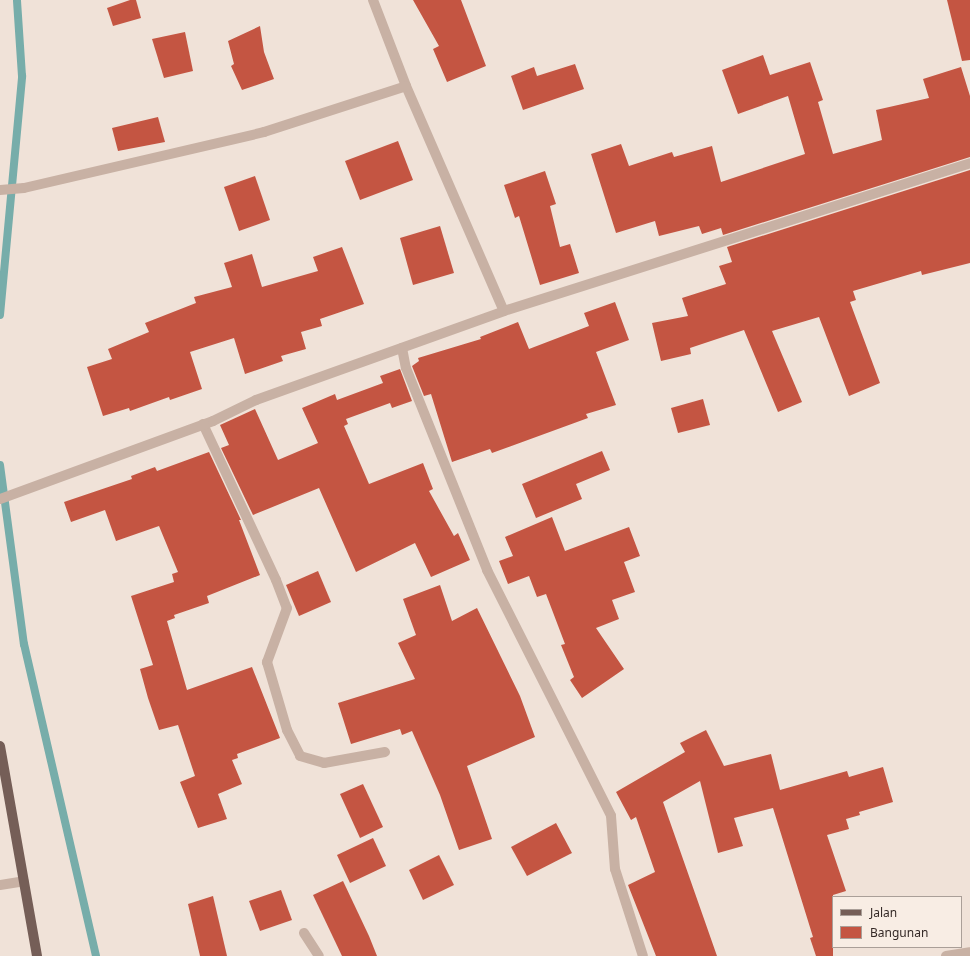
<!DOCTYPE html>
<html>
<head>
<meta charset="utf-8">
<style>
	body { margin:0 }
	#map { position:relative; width:970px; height:956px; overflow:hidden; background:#f0e2d8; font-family:"Noto Sans",sans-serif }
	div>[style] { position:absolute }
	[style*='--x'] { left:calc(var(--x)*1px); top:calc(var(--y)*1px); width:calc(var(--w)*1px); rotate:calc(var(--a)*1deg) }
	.stream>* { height:8px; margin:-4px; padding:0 4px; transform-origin:4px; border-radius:4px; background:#77adaa }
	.building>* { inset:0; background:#c45542 }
	.minor>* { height:10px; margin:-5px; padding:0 5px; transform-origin:5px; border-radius:5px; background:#c8b1a4 }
	.major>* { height:10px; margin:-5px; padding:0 5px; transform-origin:5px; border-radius:5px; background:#755e57 }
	span { translate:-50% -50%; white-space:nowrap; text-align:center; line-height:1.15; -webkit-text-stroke:4px #f8ede4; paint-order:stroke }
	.legend { position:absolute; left:832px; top:896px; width:130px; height:52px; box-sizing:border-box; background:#f8ede4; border:1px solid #aa9f98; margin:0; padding:5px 7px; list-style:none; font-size:12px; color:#342926 }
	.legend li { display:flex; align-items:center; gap:8px; height:20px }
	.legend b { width:20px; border:1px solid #aa9f98 }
</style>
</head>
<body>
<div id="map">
	<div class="stream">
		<div style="--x:0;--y:315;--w:240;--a:-84.7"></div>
		<div style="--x:22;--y:76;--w:76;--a:-93.8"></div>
		<div style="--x:0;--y:465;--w:181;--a:82.4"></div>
		<div style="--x:24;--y:644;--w:320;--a:77"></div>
	</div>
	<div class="building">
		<div style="clip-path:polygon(130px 0,136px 0,141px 18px,113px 26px,107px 8px)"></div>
		<div style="clip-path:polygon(413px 0,461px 0,486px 66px,447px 82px,433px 49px,439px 46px)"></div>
		<div style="clip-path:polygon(947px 0,970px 0,970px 60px,962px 61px)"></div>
		<div style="clip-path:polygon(260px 26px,264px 52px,274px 79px,242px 90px,231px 66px,234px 64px,228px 41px)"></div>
		<div style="clip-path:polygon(185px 32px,193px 71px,164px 78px,152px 39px)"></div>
		<div style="clip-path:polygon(763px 55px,770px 75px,810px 62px,823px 100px,818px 102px,833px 154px,882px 140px,876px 110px,929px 98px,923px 79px,961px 67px,970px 96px,970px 157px,723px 235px,721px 228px,702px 234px,699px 226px,659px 236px,655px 221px,616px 233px,591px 154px,621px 144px,629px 166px,672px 152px,674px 157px,712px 146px,721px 182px,805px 154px,788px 96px,738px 114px,722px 70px)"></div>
		<div style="clip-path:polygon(575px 64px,584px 89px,523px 110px,511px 76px,534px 67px,537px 76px)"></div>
		<div style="clip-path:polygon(158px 117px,165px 142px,118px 151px,112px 128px)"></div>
		<div style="clip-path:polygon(398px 141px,413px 180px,360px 200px,345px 161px)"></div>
		<div style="clip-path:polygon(970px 170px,970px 263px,922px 275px,921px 271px,853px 291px,856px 300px,850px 302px,880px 383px,849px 396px,819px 317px,772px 331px,802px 402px,778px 412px,744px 330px,690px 348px,691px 354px,661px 361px,652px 323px,688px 316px,682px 298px,726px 284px,719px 266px,732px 262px,727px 247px)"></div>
		<div style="clip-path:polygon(545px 171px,556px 204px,550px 206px,560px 247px,570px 244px,579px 273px,540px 285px,519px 216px,515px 218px,504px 185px)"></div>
		<div style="clip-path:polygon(255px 176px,270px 220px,239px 231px,224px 187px)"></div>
		<div style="clip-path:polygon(440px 226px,454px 273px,413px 285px,400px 238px)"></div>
		<div style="clip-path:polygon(342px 247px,364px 304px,320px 319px,322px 326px,301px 332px,306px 349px,281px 356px,283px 361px,245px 374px,234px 338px,190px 352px,202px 389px,170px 400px,169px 397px,130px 411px,129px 408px,103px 416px,87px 367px,112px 359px,108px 349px,149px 332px,145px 323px,196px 303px,194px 297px,232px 287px,224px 263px,252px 254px,262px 287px,318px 271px,313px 257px)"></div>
		<div style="clip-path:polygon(615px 302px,629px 340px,596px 352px,616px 405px,586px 414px,588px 418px,492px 453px,490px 449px,452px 462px,431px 394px,424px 396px,412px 366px,419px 361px,418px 358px,481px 339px,480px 337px,518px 322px,529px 349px,589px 326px,584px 313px)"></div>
		<div style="clip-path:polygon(400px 369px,412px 401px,392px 408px,390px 403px,346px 419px,348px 424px,344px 426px,369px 484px,423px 463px,433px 489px,429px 491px,454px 536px,458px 533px,470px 560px,431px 577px,415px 543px,356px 572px,319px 488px,253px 515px,221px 448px,229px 445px,220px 425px,255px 409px,278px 460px,318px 443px,302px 408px,335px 394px,337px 400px,383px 383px,380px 376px)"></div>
		<div style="clip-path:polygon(703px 399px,710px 425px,678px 433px,671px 408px)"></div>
		<div style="clip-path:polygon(602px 451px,610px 470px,576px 484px,582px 499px,536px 518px,522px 484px)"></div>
		<div style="clip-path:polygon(209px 452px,241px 520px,239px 520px,260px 575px,207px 596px,209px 603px,174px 615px,175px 618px,167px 621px,187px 690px,252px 667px,280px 738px,237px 754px,238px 758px,232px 760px,242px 784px,218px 794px,227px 819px,198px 828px,180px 782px,195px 776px,178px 725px,159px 730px,148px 698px,140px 669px,153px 665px,131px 596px,174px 582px,172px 574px,178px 572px,159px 526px,116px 541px,105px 510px,71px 522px,64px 502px,132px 479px,131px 476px,155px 467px,157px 471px)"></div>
		<div style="clip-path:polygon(552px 517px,565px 551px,629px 527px,640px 556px,624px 562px,635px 592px,612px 600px,619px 619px,596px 628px,624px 669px,582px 698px,570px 680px,574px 677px,561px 645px,565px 644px,546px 594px,537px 597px,529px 576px,508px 584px,499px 561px,513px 556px,505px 537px)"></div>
		<div style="clip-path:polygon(318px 571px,331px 602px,299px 616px,286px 585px)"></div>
		<div style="clip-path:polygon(440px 585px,452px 621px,477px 608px,520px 696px,535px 737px,467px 766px,492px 839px,459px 850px,440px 795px,412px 731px,402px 735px,400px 729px,351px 744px,338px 703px,415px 679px,398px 643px,416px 635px,403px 599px)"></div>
		<div style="clip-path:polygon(706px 730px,724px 766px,771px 754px,780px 790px,847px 771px,849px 777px,883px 767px,893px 802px,859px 812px,860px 815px,846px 819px,849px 829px,827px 835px,846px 891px,833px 895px,833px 956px,816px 956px,810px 938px,813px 937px,773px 808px,734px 818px,743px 846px,718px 853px,700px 781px,663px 802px,717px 956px,656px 956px,628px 885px,655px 872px,636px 817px,631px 820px,616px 792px,685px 752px,680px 743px)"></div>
		<div style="clip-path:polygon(363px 784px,383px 827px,360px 838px,340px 794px)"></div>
		<div style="clip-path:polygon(556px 823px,572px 853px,527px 876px,511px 847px)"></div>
		<div style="clip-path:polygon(373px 838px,386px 866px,350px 883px,337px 855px)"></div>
		<div style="clip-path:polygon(439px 855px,454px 885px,423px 900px,409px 870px)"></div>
		<div style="clip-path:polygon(343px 881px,369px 936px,377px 956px,342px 956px,313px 895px)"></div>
		<div style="clip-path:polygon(281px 890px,292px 920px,260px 931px,249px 901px)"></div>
		<div style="clip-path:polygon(213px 896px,227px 956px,200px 956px,188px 904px)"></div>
	</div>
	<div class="minor">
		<div style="--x:373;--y:0;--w:92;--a:69"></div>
		<div style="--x:406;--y:86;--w:245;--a:66.5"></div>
		<div style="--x:0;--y:190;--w:24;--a:-5"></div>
		<div style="--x:24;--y:188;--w:246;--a:-13.1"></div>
		<div style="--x:264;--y:132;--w:149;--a:-17.9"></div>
		<div style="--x:402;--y:348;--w:20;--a:79"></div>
		<div style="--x:406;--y:368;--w:218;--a:68.1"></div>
		<div style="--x:487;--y:570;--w:275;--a:63.2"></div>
		<div style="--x:611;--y:816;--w:53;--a:85.7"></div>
		<div style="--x:615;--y:869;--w:91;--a:72.2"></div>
		<div style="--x:203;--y:424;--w:172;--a:64.9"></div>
		<div style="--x:276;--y:580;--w:30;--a:69"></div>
		<div style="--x:287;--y:608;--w:58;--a:110.3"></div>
		<div style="--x:267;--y:662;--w:71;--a:73.6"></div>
		<div style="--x:287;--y:730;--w:29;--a:63"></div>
		<div style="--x:300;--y:756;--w:25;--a:16"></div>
		<div style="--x:324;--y:763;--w:62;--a:-10.2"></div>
		<div style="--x:0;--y:499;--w:227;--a:-20.1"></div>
		<div style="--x:213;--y:421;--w:48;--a:-26"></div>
		<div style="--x:256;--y:400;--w:263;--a:-19.7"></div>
		<div style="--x:504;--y:311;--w:489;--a:-17.6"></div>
		<div style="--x:0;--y:885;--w:24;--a:-9"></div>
		<div style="--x:304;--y:933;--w:27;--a:57"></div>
		<div style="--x:946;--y:956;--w:24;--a:-9"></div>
	</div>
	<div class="major">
		<div style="--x:0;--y:746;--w:213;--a:80"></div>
	</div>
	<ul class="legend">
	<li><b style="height:5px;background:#755e57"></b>Jalan</li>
	<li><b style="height:11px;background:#c45542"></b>Bangunan</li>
	</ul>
</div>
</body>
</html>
